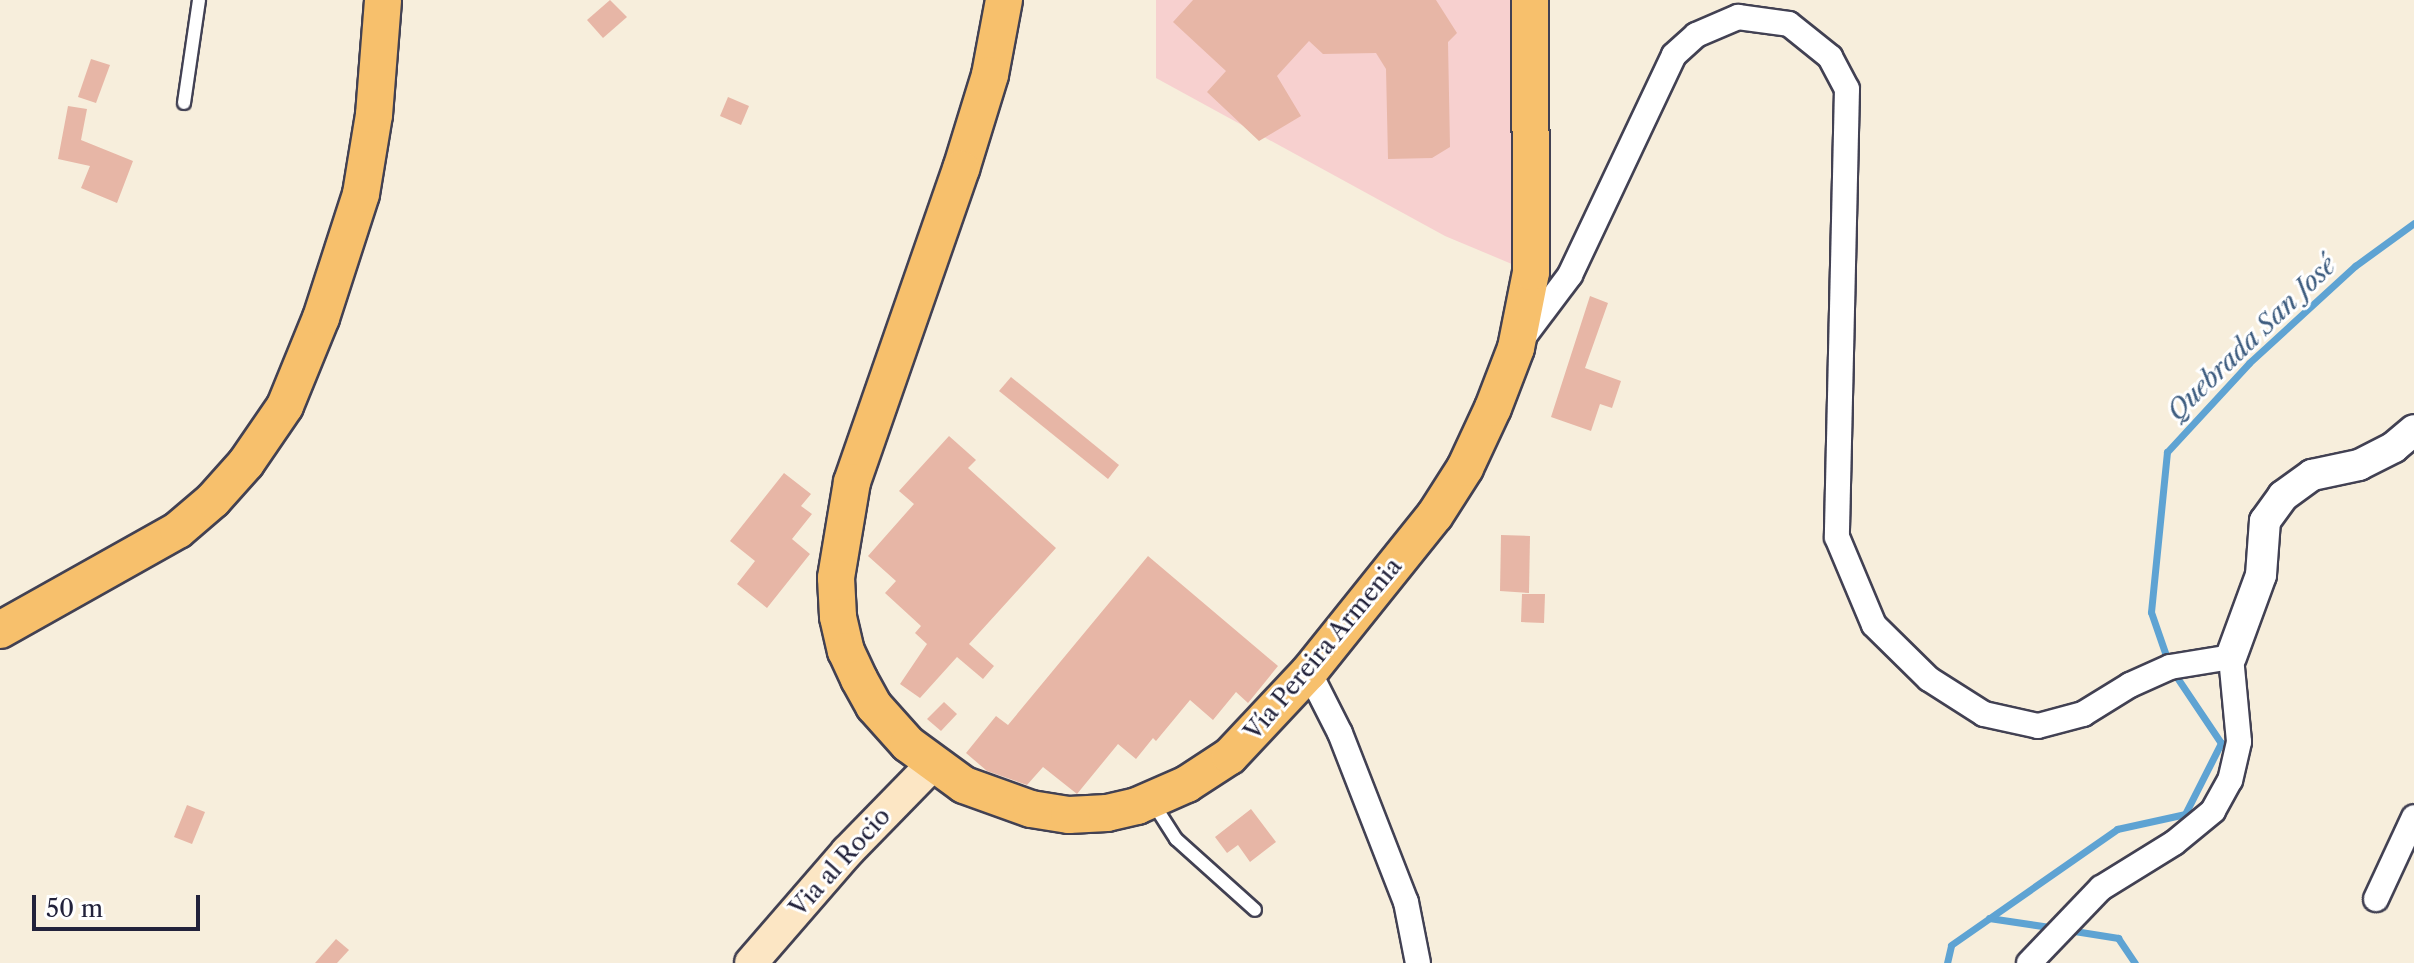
<!DOCTYPE html>
<meta charset="utf-8">
<style>
body{margin:0}
#map{position:relative;width:2414px;height:963px;overflow:hidden;background:#f7eedc;font-family:"Libre Caslon Text",serif}
div>[style]{position:absolute}
[style*='--x']{left:calc(var(--x)*1px);top:calc(var(--y)*1px);width:calc(var(--w)*1px);rotate:calc(var(--a)*1deg)}
.built>*{inset:0;background:#f7d0cf}
.stream>*{height:7px;margin:-3.5px;padding:0 3.5px;transform-origin:3.5px;border-radius:3.5px;background:#5ea3d3}
.building>*{inset:0;background:#e7b6a6}
.roads{filter:drop-shadow(2px 0 #424153) drop-shadow(-2px 0 #424153) drop-shadow(0 2px #424153) drop-shadow(0 -2px #424153)}
.service>*{height:12px;margin:-6px;padding:0 6px;transform-origin:6px;border-radius:6px;background:#fff}
.minor>*{height:24px;margin:-12px;padding:0 12px;transform-origin:12px;border-radius:12px;background:#fff}
.tertiary>*{height:30px;margin:-15px;padding:0 15px;transform-origin:15px;border-radius:15px;background:#fff}
.secondary>*{height:32px;margin:-16px;padding:0 16px;transform-origin:16px;border-radius:16px;background:#fce6c4}
.primary>*{height:36px;margin:-18px;padding:0 18px;transform-origin:18px;border-radius:18px;background:#f7c06c}
span{translate:-50% -50%;white-space:nowrap;text-align:center;line-height:1.15;-webkit-text-stroke:6px #fff;paint-order:stroke}
.street-label{font-size:24px;color:#22223b}
.water-label{font-size:26px;color:#3d5c7f;font-style:italic}
.scale{position:absolute;left:32px;top:895px;width:168px;height:36px;box-sizing:border-box;border:4px solid #22223b;border-top:0;padding-left:10px;font-size:24px;line-height:28px;white-space:nowrap;color:#22223b;-webkit-text-stroke:6px #fff;paint-order:stroke}
</style>
<div id="map">
<div class="built">
<div style="clip-path:polygon(1156px 0,1530px 0,1531px 272px,1445px 236px,1156px 78px)"></div>
</div>
<div class="stream">
<div style="--x:1989;--y:918;--w:68;--a:8.5"></div>
<div style="--x:2068;--y:930;--w:51;--a:9.1"></div>
<div style="--x:2118;--y:938;--w:30;--a:56"></div>
<div style="--x:1947;--y:963;--w:18;--a:-77"></div>
<div style="--x:1951;--y:945;--w:203;--a:-34.9"></div>
<div style="--x:2117;--y:829;--w:70;--a:-12.4"></div>
<div style="--x:2185;--y:814;--w:80;--a:-63.1"></div>
<div style="--x:2221;--y:743;--w:92;--a:-123.9"></div>
<div style="--x:2170;--y:667;--w:58;--a:-109.1"></div>
<div style="--x:2151;--y:612;--w:161;--a:-84.3"></div>
<div style="--x:2167;--y:452;--w:121;--a:-47.3"></div>
<div style="--x:2249;--y:363;--w:144;--a:-42.5"></div>
<div style="--x:2355;--y:266;--w:73;--a:-36.1"></div>
</div>
<div class="building">
<div style="clip-path:polygon(610px 0,627px 17px,603px 38px,587px 20px)"></div>
<div style="clip-path:polygon(1193px 0,1436px 0,1457px 33px,1448px 42px,1450px 147px,1432px 158px,1388px 159px,1386px 69px,1376px 53px,1323px 54px,1309px 41px,1277px 76px,1301px 116px,1259px 141px,1207px 92px,1226px 71px,1173px 22px)"></div>
<div style="clip-path:polygon(91px 59px,110px 65px,96px 103px,78px 97px)"></div>
<div style="clip-path:polygon(728px 97px,749px 106px,741px 125px,720px 116px)"></div>
<div style="clip-path:polygon(68px 106px,87px 109px,81px 140px,133px 161px,117px 203px,81px 188px,90px 166px,58px 159px)"></div>
<div style="clip-path:polygon(1590px 296px,1608px 303px,1585px 368px,1621px 381px,1612px 408px,1600px 404px,1591px 431px,1551px 417px)"></div>
<div style="clip-path:polygon(1011px 377px,1119px 465px,1108px 479px,999px 391px)"></div>
<div style="clip-path:polygon(949px 436px,976px 460px,968px 468px,1056px 548px,969px 644px,994px 666px,983px 679px,957px 657px,920px 698px,900px 684px,927px 644px,915px 633px,921px 626px,885px 593px,896px 581px,868px 556px,914px 504px,899px 491px)"></div>
<div style="clip-path:polygon(784px 473px,811px 494px,801px 506px,812px 514px,792px 539px,810px 554px,767px 608px,737px 584px,755px 561px,730px 541px)"></div>
<div style="clip-path:polygon(1501px 535px,1530px 536px,1529px 593px,1500px 591px)"></div>
<div style="clip-path:polygon(1148px 556px,1278px 666px,1248px 703px,1236px 692px,1213px 720px,1190px 700px,1156px 741px,1153px 738px,1136px 759px,1118px 744px,1077px 794px,1043px 767px,1027px 785px,987px 771px,966px 753px,996px 716px,1008px 725px)"></div>
<div style="clip-path:polygon(1522px 594px,1545px 594px,1544px 623px,1521px 622px)"></div>
<div style="clip-path:polygon(944px 702px,957px 714px,941px 731px,927px 719px)"></div>
<div style="clip-path:polygon(187px 805px,205px 812px,192px 844px,174px 837px)"></div>
<div style="clip-path:polygon(1251px 809px,1276px 842px,1250px 862px,1238px 845px,1227px 853px,1215px 837px)"></div>
<div style="clip-path:polygon(336px 939px,349px 950px,337px 963px,315px 963px)"></div>
</div>
<div class="roads">
<div class="service">
<div style="--x:184;--y:103;--w:104;--a:-81.7"></div>
<div style="--x:1153;--y:803;--w:43;--a:57.4"></div>
<div style="--x:1176;--y:839;--w:106;--a:41.9"></div>
</div>
<div class="minor">
<div style="--x:1522;--y:339;--w:80;--a:-53.1"></div>
<div style="--x:1570;--y:275;--w:243;--a:-64.7"></div>
<div style="--x:1674;--y:55;--w:30;--a:-42"></div>
<div style="--x:1696;--y:35;--w:46;--a:-23.2"></div>
<div style="--x:1738;--y:17;--w:51;--a:7.8"></div>
<div style="--x:1789;--y:24;--w:53;--a:38.8"></div>
<div style="--x:1830;--y:57;--w:36;--a:62"></div>
<div style="--x:1847;--y:89;--w:448;--a:91.3"></div>
<div style="--x:1837;--y:537;--w:95;--a:67.2"></div>
<div style="--x:1874;--y:625;--w:77;--a:44.5"></div>
<div style="--x:1929;--y:679;--w:65;--a:32.5"></div>
<div style="--x:1984;--y:714;--w:55;--a:12.5"></div>
<div style="--x:2038;--y:726;--w:47;--a:-14.9"></div>
<div style="--x:2083;--y:714;--w:55;--a:-31.7"></div>
<div style="--x:2130;--y:685;--w:44;--a:-24.2"></div>
<div style="--x:2170;--y:667;--w:62;--a:-9.3"></div>
<div style="--x:2231;--y:657;--w:85;--a:84.6"></div>
<div style="--x:2239;--y:742;--w:39;--a:103"></div>
<div style="--x:2230;--y:780;--w:35;--a:119"></div>
<div style="--x:2213;--y:811;--w:50;--a:140.6"></div>
<div style="--x:2174;--y:843;--w:86;--a:148.3"></div>
<div style="--x:2101;--y:888;--w:104;--a:133.8"></div>
<div style="--x:1309;--y:672;--w:68;--a:63.1"></div>
<div style="--x:1340;--y:733;--w:181;--a:68.7"></div>
<div style="--x:1406;--y:902;--w:62;--a:78.9"></div>
<div style="--x:2376;--y:899;--w:90;--a:-65.1"></div>
</div>
<div class="tertiary">
<div style="--x:2231;--y:657;--w:87;--a:-69.9"></div>
<div style="--x:2261;--y:575;--w:54;--a:-85.8"></div>
<div style="--x:2265;--y:521;--w:31;--a:-54"></div>
<div style="--x:2283;--y:496;--w:36;--a:-36"></div>
<div style="--x:2312;--y:475;--w:48;--a:-12"></div>
<div style="--x:2359;--y:465;--w:39;--a:-27"></div>
<div style="--x:2394;--y:447;--w:26;--a:-40"></div>
</div>
<div class="secondary">
<div style="--x:751;--y:963;--w:147;--a:-49.1"></div>
<div style="--x:847;--y:852;--w:122;--a:-45.7"></div>
</div>
<div class="primary">
<div style="--x:1004;--y:0;--w:76;--a:100.6"></div>
<div style="--x:990;--y:75;--w:98;--a:107.1"></div>
<div style="--x:961;--y:169;--w:331;--a:109.2"></div>
<div style="--x:852;--y:482;--w:97;--a:99.5"></div>
<div style="--x:836;--y:578;--w:39;--a:87"></div>
<div style="--x:838;--y:617;--w:35;--a:77"></div>
<div style="--x:846;--y:651;--w:31;--a:65"></div>
<div style="--x:859;--y:679;--w:31;--a:61"></div>
<div style="--x:874;--y:706;--w:51;--a:48.2"></div>
<div style="--x:908;--y:744;--w:69;--a:36.2"></div>
<div style="--x:964;--y:785;--w:71;--a:19.7"></div>
<div style="--x:1031;--y:809;--w:38;--a:9"></div>
<div style="--x:1069;--y:815;--w:38;--a:-3"></div>
<div style="--x:1107;--y:813;--w:31;--a:-13"></div>
<div style="--x:1137;--y:806;--w:55;--a:-23.7"></div>
<div style="--x:1187;--y:784;--w:51;--a:-33.1"></div>
<div style="--x:1230;--y:756;--w:115;--a:-46.8"></div>
<div style="--x:1309;--y:672;--w:201;--a:-51.3"></div>
<div style="--x:1435;--y:515;--w:56;--a:-57.4"></div>
<div style="--x:1465;--y:468;--w:66;--a:-65"></div>
<div style="--x:1493;--y:408;--w:64;--a:-69"></div>
<div style="--x:1516;--y:348;--w:77;--a:-78.8"></div>
<div style="--x:1531;--y:272;--w:272;--a:-90.2"></div>
<div style="--x:0;--y:630;--w:204;--a:-29.3"></div>
<div style="--x:178;--y:530;--w:46;--a:-40.6"></div>
<div style="--x:213;--y:500;--w:50;--a:-48.3"></div>
<div style="--x:246;--y:463;--w:69;--a:-55.6"></div>
<div style="--x:285;--y:406;--w:95;--a:-67.8"></div>
<div style="--x:321;--y:318;--w:130;--a:-72.1"></div>
<div style="--x:361;--y:194;--w:80;--a:-80.7"></div>
<div style="--x:374;--y:115;--w:115;--a:-85.5"></div>
</div>
</div>
<div class="street-label">
<span style="left:1323px;top:649px;rotate:-50deg">Vía Pereira Armenia</span>
<span style="left:840px;top:862px;rotate:-48deg">Via al Rocio</span>
</div>
<div class="water-label">
<span style="left:2252px;top:339px;rotate:-44deg">Quebrada San José</span>
</div>
<div class="scale">50 m</div>
</div>
